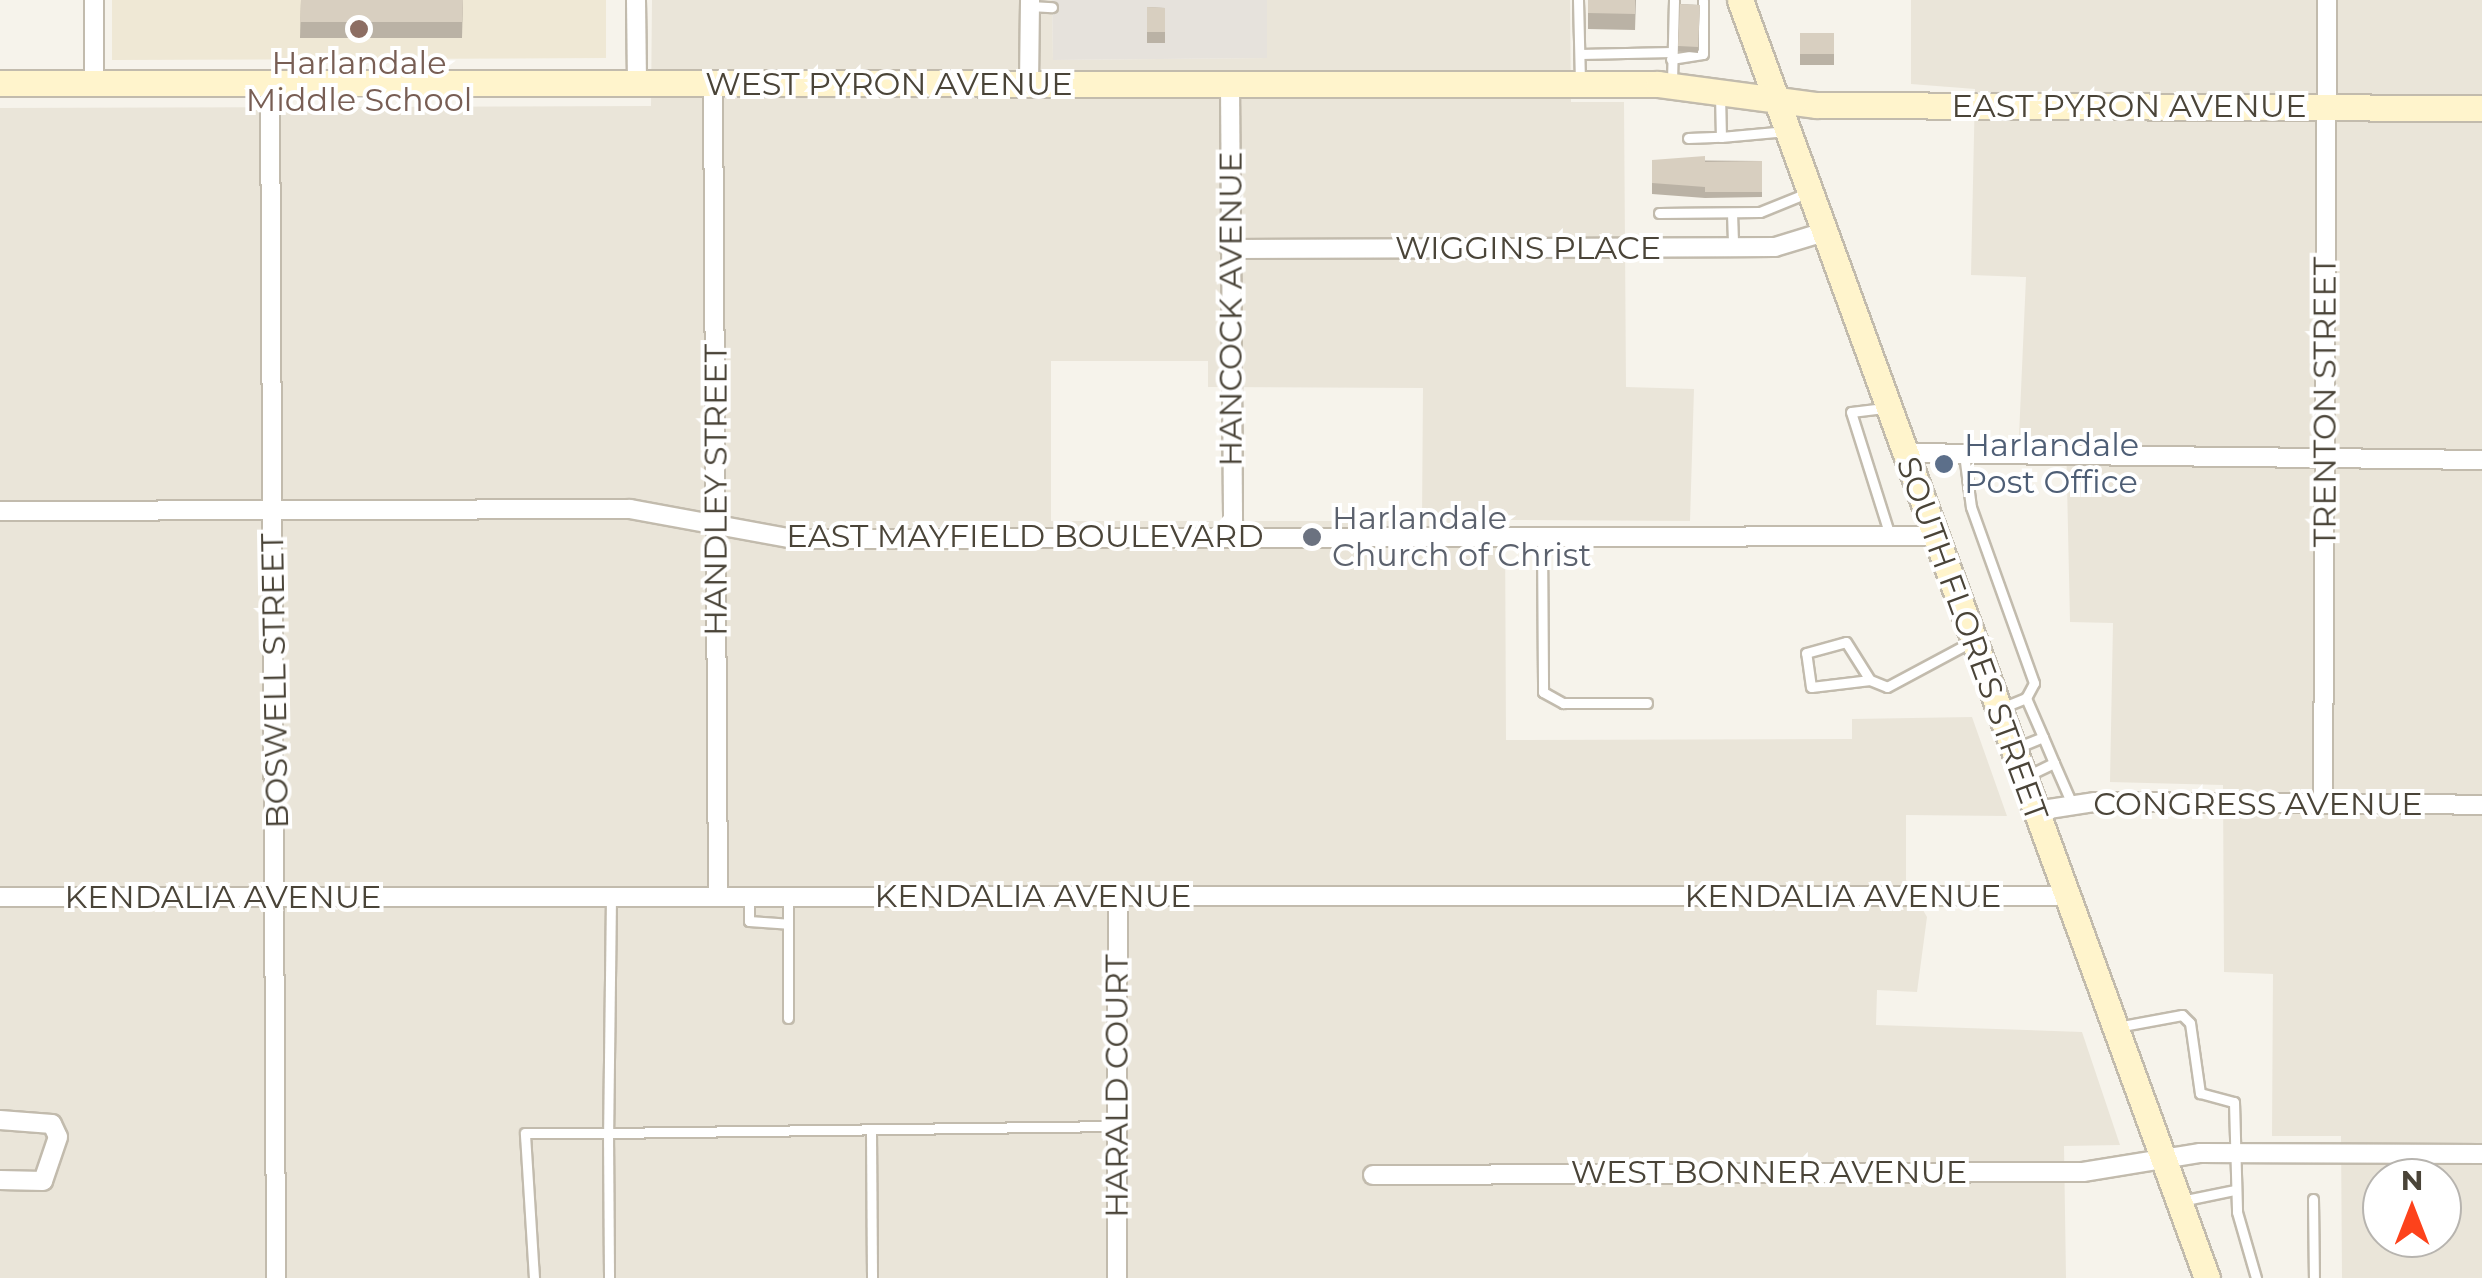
<!DOCTYPE html>
<style>
body{margin:0}
#map{position:relative;width:2482px;height:1278px;overflow:hidden;background:#f6f3eb;font-family:Montserrat,sans-serif}
div>[style]{position:absolute}
[style*='--x']{left:calc(var(--x)*1px);top:calc(var(--y)*1px);width:calc(var(--w)*1px);rotate:calc(var(--a)*1deg)}
.residential>*{inset:0;background:#eae5d9}
.industrial>*{inset:0;background:#e6e2dc}
.education>*{inset:0;background:#efe8d5}
.roads{filter:drop-shadow(2px 0 #c2bbad) drop-shadow(-2px 0 #c2bbad) drop-shadow(0 2px #c2bbad) drop-shadow(0 -2px #c2bbad)}
.lane>*{height:9px;margin:-4.5px;padding:0 4.5px;transform-origin:4.5px;border-radius:4.5px;background:#fff}
.street>*{height:18px;margin:-9px;padding:0 9px;transform-origin:9px;border-radius:9px;background:#fff}
.secondary>*{height:25px;margin:-12.5px;padding:0 12.5px;transform-origin:12.5px;border-radius:12.5px;background:#fff4cc}
.wall>*{inset:0;background:#bab2a5}
.building>*{inset:0;background:#d8cfc0}
.dots>*{width:28px;height:28px;translate:-50% -50%;box-sizing:border-box;border:5px solid #fff;border-radius:50%}
span{translate:-50% -50%;white-space:nowrap;text-align:center;line-height:1.15;-webkit-text-stroke:8px #fff;paint-order:stroke}
.education-label{font-size:32px;color:#785e54}
.street-label{font-size:32px;color:#4a4438}
.service-label{font-size:32px;color:#4e5e75}
.left{translate:0 -50%;text-align:left}
.worship-label{font-size:32px;color:#5b616d}
.north{position:absolute;left:2362px;top:1158px;width:100px;height:100px;box-sizing:border-box;background:#fff;border:2px solid #b7b4af;border-radius:50%;rotate:0deg;font-size:28px;font-weight:700;line-height:40px;text-align:center;color:#4a4438}
.north::after{content:'';display:block;margin:auto;width:35px;height:45px;background:#fd421b;clip-path:polygon(50% 0,100% 100%,50% 72%,0 100%)}
</style>
<div id="map">
<div class="residential">
<div style="clip-path:polygon(evenodd,652px 0,1052px 0,1053px 60px,1267px 58px,1267px 0,1570px 0,1571px 102px,1624px 102px,1626px 387px,1694px 389px,1690px 521px,1505px 520px,1506px 740px,1852px 739px,1852px 719px,1972px 717px,2007px 816px,1906px 815px,1906px 880px,1927px 917px,1917px 992px,1877px 990px,1876px 1025px,2082px 1032px,2120px 1145px,2064px 1146px,2066px 1278px,0 1278px,0 108px,651px 106px,652px 0,1051px 361px,1208px 361px,1208px 387px,1423px 388px,1422px 521px,1051px 521px,1051px 361px)"></div>
<div style="clip-path:polygon(evenodd,1911px 0,2482px 0,2482px 1278px,2342px 1278px,2341px 1136px,2272px 1136px,2273px 974px,2224px 972px,2223px 785px,2110px 782px,2113px 623px,2070px 622px,2066px 437px,2019px 436px,2026px 277px,1971px 275px,1975px 89px,1911px 84px,1911px 0,2382px 1178px,2442px 1178px,2442px 1238px,2382px 1238px,2382px 1178px)"></div>
</div>
<div class="industrial">
<div style="clip-path:polygon(1052px 0,1267px 0,1267px 58px,1053px 60px)"></div>
</div>
<div class="education">
<div style="clip-path:polygon(112px 0,606px 0,606px 58px,112px 60px)"></div>
</div>
<div class="roads">
<div class="lane">
<div style="--x:1578;--y:0;--w:82;--a:88.6"></div>
<div style="--x:1030;--y:6;--w:22;--a:3"></div>
<div style="--x:1580;--y:54;--w:92;--a:-1.2"></div>
<div style="--x:1671;--y:59;--w:32;--a:-9"></div>
<div style="--x:1703;--y:54;--w:54;--a:-90"></div>
<div style="--x:1672;--y:82;--w:82;--a:-88.6"></div>
<div style="--x:1720;--y:94;--w:43;--a:88.7"></div>
<div style="--x:1721;--y:137;--w:66;--a:-5.2"></div>
<div style="--x:1688;--y:138;--w:33;--a:-2"></div>
<div style="--x:1659;--y:213;--w:101;--a:-0.6"></div>
<div style="--x:1760;--y:212;--w:51;--a:-22"></div>
<div style="--x:1732;--y:213;--w:35;--a:88"></div>
<div style="--x:1884;--y:408;--w:33;--a:173"></div>
<div style="--x:1851;--y:412;--w:130;--a:72.5"></div>
<div style="--x:1964;--y:454;--w:53;--a:82.5"></div>
<div style="--x:1971;--y:507;--w:187;--a:70.3"></div>
<div style="--x:2034;--y:683;--w:17;--a:118"></div>
<div style="--x:2026;--y:698;--w:27;--a:158"></div>
<div style="--x:1542;--y:538;--w:154;--a:89.6"></div>
<div style="--x:1543;--y:692;--w:23;--a:29"></div>
<div style="--x:1563;--y:703;--w:84;--a:0"></div>
<div style="--x:1870;--y:680;--w:59;--a:173.2"></div>
<div style="--x:1811;--y:687;--w:34;--a:-98"></div>
<div style="--x:1806;--y:653;--w:41;--a:-15.4"></div>
<div style="--x:1846;--y:642;--w:45;--a:57.7"></div>
<div style="--x:1870;--y:680;--w:18;--a:22"></div>
<div style="--x:1887;--y:687;--w:95;--a:-28.2"></div>
<div style="--x:2016;--y:748;--w:29;--a:-22"></div>
<div style="--x:2043;--y:737;--w:43;--a:-113.6"></div>
<div style="--x:2054;--y:763;--w:45;--a:66.3"></div>
<div style="--x:2027;--y:776;--w:30;--a:-26"></div>
<div style="--x:2054;--y:763;--w:28;--a:-113"></div>
<div style="--x:611;--y:897;--w:236;--a:90.7"></div>
<div style="--x:608;--y:1133;--w:510;--a:-0.79"></div>
<div style="--x:749;--y:897;--w:24;--a:90"></div>
<div style="--x:749;--y:921;--w:39;--a:4"></div>
<div style="--x:788;--y:897;--w:121;--a:90"></div>
<div style="--x:2117;--y:1027;--w:66;--a:-10.5"></div>
<div style="--x:2182;--y:1015;--w:11;--a:45"></div>
<div style="--x:2190;--y:1023;--w:71;--a:81.9"></div>
<div style="--x:2200;--y:1093;--w:35;--a:15"></div>
<div style="--x:2234;--y:1102;--w:110;--a:88.4"></div>
<div style="--x:2237;--y:1212;--w:69;--a:73.9"></div>
<div style="--x:871;--y:1132;--w:146;--a:89.6"></div>
<div style="--x:2313;--y:1199;--w:79;--a:89.3"></div>
<div style="--x:2181;--y:1201;--w:54;--a:-11.7"></div>
<div style="--x:534;--y:1278;--w:145;--a:-93.6"></div>
<div style="--x:525;--y:1133;--w:83;--a:0"></div>
<div style="--x:608;--y:1133;--w:145;--a:89.6"></div>
</div>
<div class="street">
<div style="--x:94;--y:0;--w:83;--a:90"></div>
<div style="--x:636;--y:0;--w:84;--a:89.3"></div>
<div style="--x:270;--y:84;--w:1194;--a:89.71"></div>
<div style="--x:713;--y:84;--w:813;--a:89.65"></div>
<div style="--x:1029;--y:84;--w:84;--a:-89.3"></div>
<div style="--x:1230;--y:84;--w:451;--a:89.6"></div>
<div style="--x:1230;--y:249;--w:545;--a:-0.21"></div>
<div style="--x:1775;--y:247;--w:51;--a:-17"></div>
<div style="--x:1903;--y:453;--w:579;--a:0.69"></div>
<div style="--x:0;--y:511;--w:630;--a:-0.18"></div>
<div style="--x:630;--y:509;--w:167;--a:10.4"></div>
<div style="--x:794;--y:539;--w:1140;--a:-0.15"></div>
<div style="--x:2323;--y:804;--w:804;--a:-89.71"></div>
<div style="--x:2036;--y:811;--w:60;--a:-8.7"></div>
<div style="--x:2095;--y:802;--w:387;--a:0.4"></div>
<div style="--x:0;--y:897;--w:2066;--a:-0.03"></div>
<div style="--x:0;--y:1120;--w:52;--a:4.4"></div>
<div style="--x:52;--y:1124;--w:14;--a:65"></div>
<div style="--x:58;--y:1137;--w:46;--a:108.8"></div>
<div style="--x:43;--y:1181;--w:43;--a:-178.7"></div>
<div style="--x:1373;--y:1175;--w:710;--a:-0.24"></div>
<div style="--x:2083;--y:1172;--w:119;--a:-9.2"></div>
<div style="--x:2200;--y:1153;--w:282;--a:0.2"></div>
<div style="--x:1117;--y:1278;--w:383;--a:-89.9"></div>
</div>
<div class="secondary">
<div style="--x:1740;--y:0;--w:1361;--a:69.93"></div>
<div style="--x:0;--y:83;--w:1658;--a:0.03"></div>
<div style="--x:1658;--y:84;--w:159;--a:7.6"></div>
<div style="--x:1816;--y:105;--w:666;--a:0.26"></div>
</div>
</div>
<div class="wall">
<div style="clip-path:polygon(301px 0,463px 0,462px 38px,300px 38px)"></div>
<div style="clip-path:polygon(1588px 0,1636px 0,1635px 30px,1588px 29px)"></div>
<div style="clip-path:polygon(1680px 4px,1700px 5px,1698px 53px,1678px 51px)"></div>
<div style="clip-path:polygon(1147px 7px,1165px 8px,1165px 43px,1147px 43px)"></div>
<div style="clip-path:polygon(1800px 33px,1834px 33px,1834px 65px,1800px 65px)"></div>
<div style="clip-path:polygon(1652px 160px,1762px 161px,1762px 197px,1705px 198px,1652px 194px)"></div>
</div>
<div class="building">
<div style="clip-path:polygon(301px 0,463px 0,462px 22px,300px 22px)"></div>
<div style="clip-path:polygon(1588px 0,1635px 0,1635px 14px,1588px 13px)"></div>
<div style="clip-path:polygon(1680px 4px,1700px 5px,1698px 47px,1678px 46px)"></div>
<div style="clip-path:polygon(1147px 7px,1165px 8px,1165px 32px,1147px 32px)"></div>
<div style="clip-path:polygon(1800px 33px,1834px 33px,1834px 54px,1800px 54px)"></div>
<div style="clip-path:polygon(1705px 156px,1705px 187px,1652px 183px,1652px 160px)"></div>
<div style="clip-path:polygon(1762px 161px,1762px 192px,1705px 192px,1705px 162px)"></div>
</div>
<div class="dots">
<div style="left:359px;top:29px;background:#8d6e63"></div>
<div style="left:1944px;top:464px;background:#5c6f8a"></div>
<div style="left:1312px;top:537px;background:#6b7280"></div>
</div>
<div class="education-label">
<span style="left:359px;top:82px">Harlandale<br>Middle School</span>
</div>
<div class="street-label">
<span style="left:889px;top:84px">WEST PYRON AVENUE</span>
<span style="left:2129px;top:106px">EAST PYRON AVENUE</span>
<span style="left:1528px;top:248px">WIGGINS PLACE</span>
<span style="left:1231px;top:309px;rotate:-90deg">HANCOCK AVENUE</span>
<span style="left:2325px;top:402px;rotate:-90deg">TRENTON STREET</span>
<span style="left:716px;top:490px;rotate:-90deg">HANDLEY STREET</span>
<span style="left:1025px;top:536px">EAST MAYFIELD BOULEVARD</span>
<span style="left:1972px;top:639px;rotate:70deg">SOUTH FLORES STREET</span>
<span style="left:275px;top:681px;rotate:-91deg">BOSWELL STREET</span>
<span style="left:2258px;top:804px">CONGRESS AVENUE</span>
<span style="left:1033px;top:896px">KENDALIA AVENUE</span>
<span style="left:1843px;top:896px">KENDALIA AVENUE</span>
<span style="left:223px;top:897px">KENDALIA AVENUE</span>
<span style="left:1117px;top:1086px;rotate:-90deg">HARALD COURT</span>
<span style="left:1769px;top:1172px">WEST BONNER AVENUE</span>
</div>
<div class="service-label">
<span class="left" style="left:1964px;top:464px">Harlandale<br>Post Office</span>
</div>
<div class="worship-label">
<span class="left" style="left:1332px;top:537px">Harlandale<br>Church of Christ</span>
</div>
<div class="north">N</div>
</div>
